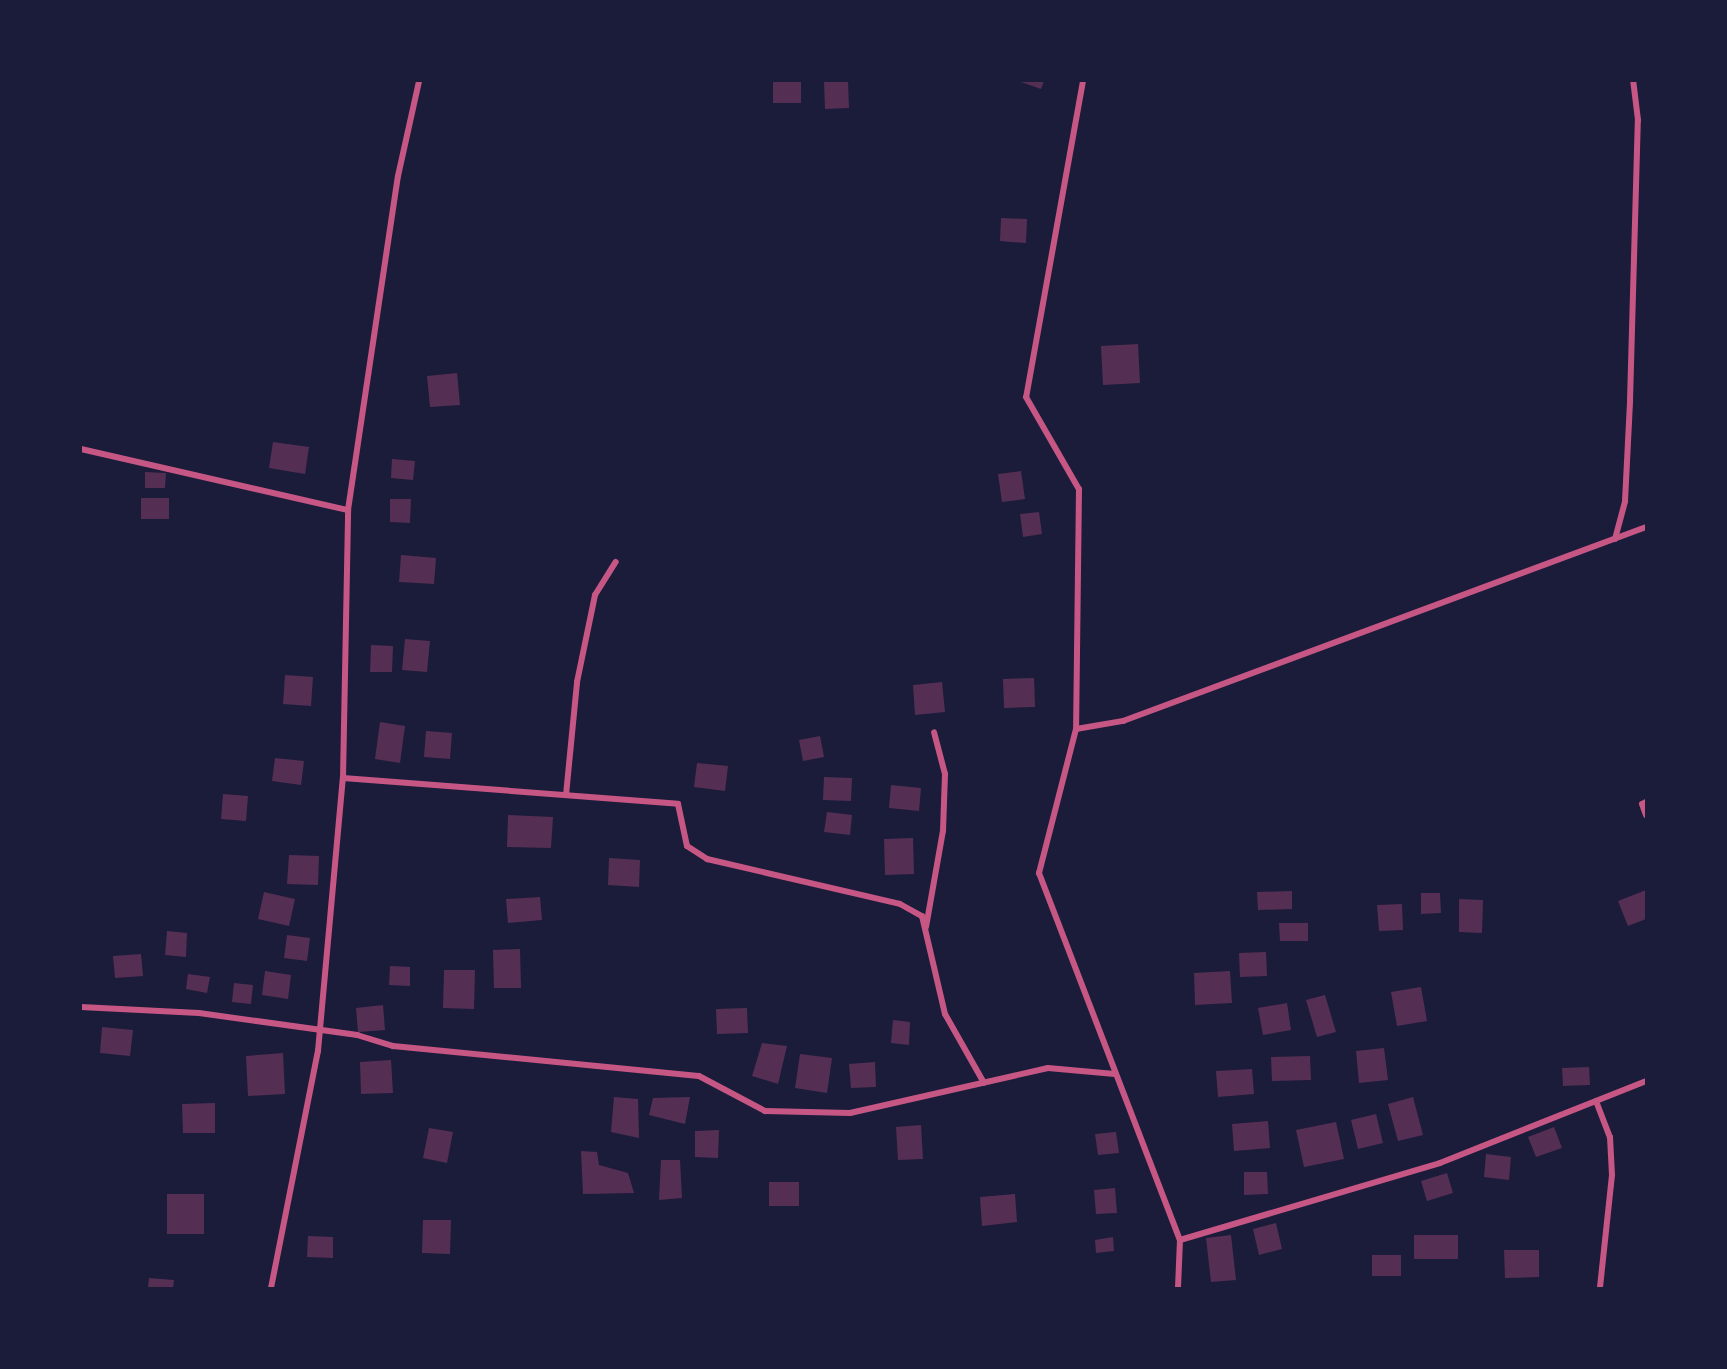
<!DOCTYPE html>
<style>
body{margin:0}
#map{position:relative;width:1727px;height:1369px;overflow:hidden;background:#1b1b3a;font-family:"Crimson Pro",serif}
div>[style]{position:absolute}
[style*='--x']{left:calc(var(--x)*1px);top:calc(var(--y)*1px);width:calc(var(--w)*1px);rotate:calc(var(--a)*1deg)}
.building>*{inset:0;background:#542f53}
.minor>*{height:6px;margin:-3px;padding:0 3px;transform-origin:3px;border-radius:3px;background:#c65784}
span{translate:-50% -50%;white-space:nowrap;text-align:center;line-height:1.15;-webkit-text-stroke:4.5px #1b1b3a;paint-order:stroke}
.frame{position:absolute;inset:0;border:82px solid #1b1b3a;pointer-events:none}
</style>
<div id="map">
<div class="building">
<div style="clip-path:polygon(773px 81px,801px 81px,801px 103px,773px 103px)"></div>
<div style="clip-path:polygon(824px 81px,848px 81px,849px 108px,825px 109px)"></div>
<div style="clip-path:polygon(1018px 81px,1044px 81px,1041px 89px)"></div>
<div style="clip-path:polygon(1001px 218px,1027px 219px,1026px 243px,1000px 241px)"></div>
<div style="clip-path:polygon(1138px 344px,1140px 383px,1103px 385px,1101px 346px)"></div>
<div style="clip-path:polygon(457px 373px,460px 405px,430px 407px,427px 376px)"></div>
<div style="clip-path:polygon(273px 442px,309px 447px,305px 474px,269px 468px)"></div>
<div style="clip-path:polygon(392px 459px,415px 461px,413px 480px,391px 478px)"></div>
<div style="clip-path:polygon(1021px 471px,1025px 499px,1002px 502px,998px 474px)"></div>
<div style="clip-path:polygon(145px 472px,166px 473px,165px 488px,145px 488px)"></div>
<div style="clip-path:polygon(141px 498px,169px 498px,169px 519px,141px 519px)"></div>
<div style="clip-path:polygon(390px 499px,411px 499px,410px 523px,390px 522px)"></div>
<div style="clip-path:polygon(1039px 512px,1042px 534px,1023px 537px,1020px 514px)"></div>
<div style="clip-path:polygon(401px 555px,436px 558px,434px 584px,399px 582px)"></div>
<div style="clip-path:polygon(405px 639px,430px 641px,427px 672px,402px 670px)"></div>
<div style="clip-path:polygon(371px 645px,393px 646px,392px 672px,370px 672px)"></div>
<div style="clip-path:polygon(285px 675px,313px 677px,311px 706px,283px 704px)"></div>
<div style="clip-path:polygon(1034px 678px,1035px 707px,1004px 708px,1003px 679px)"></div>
<div style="clip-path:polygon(942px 682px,945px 712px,915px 715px,913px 685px)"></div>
<div style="clip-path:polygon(380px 722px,405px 726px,400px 763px,375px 759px)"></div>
<div style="clip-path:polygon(426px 731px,452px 733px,450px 759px,424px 757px)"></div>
<div style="clip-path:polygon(820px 736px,824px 757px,803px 761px,799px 740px)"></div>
<div style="clip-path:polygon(275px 758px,304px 761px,301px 785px,272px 781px)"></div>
<div style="clip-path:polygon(697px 763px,728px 766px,725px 791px,694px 787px)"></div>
<div style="clip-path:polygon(824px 777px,852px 778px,851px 801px,823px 800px)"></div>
<div style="clip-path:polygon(891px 785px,921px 788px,919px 811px,889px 808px)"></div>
<div style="clip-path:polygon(223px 794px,248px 796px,246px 821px,221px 819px)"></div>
<div style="clip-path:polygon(827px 812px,852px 815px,850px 835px,824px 832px)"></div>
<div style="clip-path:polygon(508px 815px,553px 817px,551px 848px,507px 847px)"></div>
<div style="clip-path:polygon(913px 838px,914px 874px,885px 875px,884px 839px)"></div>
<div style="clip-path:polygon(289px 855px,319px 856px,318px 885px,287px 884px)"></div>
<div style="clip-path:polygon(609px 858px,640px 860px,639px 887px,608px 885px)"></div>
<div style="clip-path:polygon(1646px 890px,1646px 919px,1628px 926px,1618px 901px)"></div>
<div style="clip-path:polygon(1292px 891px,1292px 909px,1258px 910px,1257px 892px)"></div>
<div style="clip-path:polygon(264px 892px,295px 899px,289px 926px,258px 919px)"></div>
<div style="clip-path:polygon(1421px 893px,1440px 893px,1441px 913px,1421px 914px)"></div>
<div style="clip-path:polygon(540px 897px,542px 920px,508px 923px,506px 899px)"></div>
<div style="clip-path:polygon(1459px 899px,1483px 900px,1482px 933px,1459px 932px)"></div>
<div style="clip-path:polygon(1402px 904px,1403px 930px,1379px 931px,1377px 905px)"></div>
<div style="clip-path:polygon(1279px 923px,1308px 923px,1308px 941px,1280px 941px)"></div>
<div style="clip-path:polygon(167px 931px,187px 933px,186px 957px,165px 955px)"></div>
<div style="clip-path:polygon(287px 935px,310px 938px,307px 961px,284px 958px)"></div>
<div style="clip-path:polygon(520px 949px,521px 988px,494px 988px,493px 950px)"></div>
<div style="clip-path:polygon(1266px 952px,1267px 976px,1240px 977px,1239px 953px)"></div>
<div style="clip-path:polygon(141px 954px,143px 976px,115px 978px,113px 956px)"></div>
<div style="clip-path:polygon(390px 966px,410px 967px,410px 986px,389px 985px)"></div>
<div style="clip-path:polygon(444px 970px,475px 970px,474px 1009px,443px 1008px)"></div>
<div style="clip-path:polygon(265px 971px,291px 975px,288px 999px,262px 995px)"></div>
<div style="clip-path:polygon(1230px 971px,1232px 1003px,1195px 1005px,1194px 973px)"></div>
<div style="clip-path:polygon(188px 974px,210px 977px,207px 993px,186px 989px)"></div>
<div style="clip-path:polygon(234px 983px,253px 985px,251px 1004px,232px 1002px)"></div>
<div style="clip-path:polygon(1421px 987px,1427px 1021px,1397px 1026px,1391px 992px)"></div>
<div style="clip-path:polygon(1325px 995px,1336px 1032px,1317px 1037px,1306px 1000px)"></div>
<div style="clip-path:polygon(1287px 1003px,1291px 1030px,1263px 1035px,1258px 1008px)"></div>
<div style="clip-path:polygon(383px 1005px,385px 1030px,358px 1032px,356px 1008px)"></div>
<div style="clip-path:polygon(747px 1008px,748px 1033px,717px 1034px,716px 1009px)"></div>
<div style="clip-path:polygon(893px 1020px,910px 1022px,909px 1045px,891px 1043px)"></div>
<div style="clip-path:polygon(102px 1027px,133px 1030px,130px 1056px,100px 1053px)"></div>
<div style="clip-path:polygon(762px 1043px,787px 1046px,778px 1084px,752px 1076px)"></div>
<div style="clip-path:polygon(1384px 1048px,1388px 1080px,1359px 1083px,1356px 1051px)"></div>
<div style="clip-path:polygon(283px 1053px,285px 1094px,248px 1096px,246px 1056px)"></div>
<div style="clip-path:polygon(800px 1054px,832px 1058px,827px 1093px,795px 1088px)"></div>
<div style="clip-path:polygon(1310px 1056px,1311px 1080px,1272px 1081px,1271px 1057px)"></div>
<div style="clip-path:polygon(391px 1060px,393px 1093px,361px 1094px,360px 1062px)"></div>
<div style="clip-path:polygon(875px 1062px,876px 1087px,851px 1088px,849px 1064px)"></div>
<div style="clip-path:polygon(1589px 1067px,1590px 1085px,1563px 1086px,1562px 1068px)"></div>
<div style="clip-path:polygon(1252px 1069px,1254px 1094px,1218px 1097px,1216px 1071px)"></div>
<div style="clip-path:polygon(614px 1097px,638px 1099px,639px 1138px,611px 1132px)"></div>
<div style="clip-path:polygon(690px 1097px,685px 1124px,649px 1115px,653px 1098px)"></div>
<div style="clip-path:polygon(1413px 1097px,1423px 1135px,1398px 1141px,1388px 1104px)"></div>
<div style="clip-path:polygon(215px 1103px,215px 1133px,183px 1133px,182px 1104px)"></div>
<div style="clip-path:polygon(1376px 1114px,1383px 1143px,1358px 1149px,1351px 1120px)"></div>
<div style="clip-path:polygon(1268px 1121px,1270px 1148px,1234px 1151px,1232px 1124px)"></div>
<div style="clip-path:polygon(1336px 1122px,1344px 1159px,1304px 1167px,1296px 1130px)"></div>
<div style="clip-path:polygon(921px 1125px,923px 1159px,898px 1160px,896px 1127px)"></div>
<div style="clip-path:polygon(1554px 1127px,1562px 1148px,1536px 1157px,1528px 1137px)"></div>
<div style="clip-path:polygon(429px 1128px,453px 1132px,447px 1163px,423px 1158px)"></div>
<div style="clip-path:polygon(719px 1130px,718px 1158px,695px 1157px,695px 1131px)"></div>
<div style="clip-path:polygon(1116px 1132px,1119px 1153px,1098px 1155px,1095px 1134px)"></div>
<div style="clip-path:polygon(581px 1151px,597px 1152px,599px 1165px,628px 1173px,634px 1193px,583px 1194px)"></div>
<div style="clip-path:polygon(1486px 1154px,1511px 1157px,1509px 1180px,1484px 1177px)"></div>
<div style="clip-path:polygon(661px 1160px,680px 1160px,682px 1198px,659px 1200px)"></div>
<div style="clip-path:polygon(1244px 1172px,1267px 1172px,1268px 1194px,1244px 1195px)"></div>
<div style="clip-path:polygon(1447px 1173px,1453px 1193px,1427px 1201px,1421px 1181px)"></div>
<div style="clip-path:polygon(769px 1182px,799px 1182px,799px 1206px,769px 1206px)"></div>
<div style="clip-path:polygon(1115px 1188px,1117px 1213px,1096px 1214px,1094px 1190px)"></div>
<div style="clip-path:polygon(167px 1194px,204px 1194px,204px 1234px,167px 1234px)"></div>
<div style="clip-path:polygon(1015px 1194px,1017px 1222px,982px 1226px,980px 1197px)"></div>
<div style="clip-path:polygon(423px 1220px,451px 1220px,450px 1254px,422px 1253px)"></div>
<div style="clip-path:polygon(1276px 1223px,1282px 1249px,1259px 1255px,1253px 1229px)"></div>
<div style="clip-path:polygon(1231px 1235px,1236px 1280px,1211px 1282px,1206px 1238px)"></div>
<div style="clip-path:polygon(1414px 1235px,1458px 1235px,1458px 1259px,1414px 1259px)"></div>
<div style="clip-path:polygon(308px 1236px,333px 1237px,333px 1258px,307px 1257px)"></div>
<div style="clip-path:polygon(1113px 1237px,1114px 1251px,1096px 1253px,1095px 1240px)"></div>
<div style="clip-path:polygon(1504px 1250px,1539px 1250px,1539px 1277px,1505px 1278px)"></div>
<div style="clip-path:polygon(1372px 1255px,1401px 1255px,1401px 1276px,1372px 1276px)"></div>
<div style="clip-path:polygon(149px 1278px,174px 1280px,173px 1288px,148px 1288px)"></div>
</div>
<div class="minor">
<div style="--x:1083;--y:81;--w:321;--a:100.2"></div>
<div style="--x:1026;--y:397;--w:106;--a:60.1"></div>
<div style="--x:1079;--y:489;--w:240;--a:90.7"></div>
<div style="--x:1076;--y:729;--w:149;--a:104.4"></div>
<div style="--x:1039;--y:873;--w:393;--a:69"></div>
<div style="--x:1180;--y:1240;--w:48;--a:92.4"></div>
<div style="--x:81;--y:449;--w:274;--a:12.9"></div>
<div style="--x:1615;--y:539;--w:39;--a:-75"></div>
<div style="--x:1625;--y:501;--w:100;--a:-87.1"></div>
<div style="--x:1630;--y:401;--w:281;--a:-88.4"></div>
<div style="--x:1638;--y:120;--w:39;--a:-97"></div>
<div style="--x:1076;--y:729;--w:48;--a:-9.7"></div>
<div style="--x:1123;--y:721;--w:558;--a:-20.35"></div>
<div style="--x:343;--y:778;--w:336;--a:4.4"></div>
<div style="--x:678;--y:804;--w:43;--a:77.9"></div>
<div style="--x:687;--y:846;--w:24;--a:33"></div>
<div style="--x:707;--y:859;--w:198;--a:13.1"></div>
<div style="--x:900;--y:904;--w:25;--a:29"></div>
<div style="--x:922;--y:916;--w:101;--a:76.8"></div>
<div style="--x:945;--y:1014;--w:79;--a:60.5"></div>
<div style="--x:566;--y:795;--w:114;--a:-84.4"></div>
<div style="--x:577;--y:682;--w:89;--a:-78.3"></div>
<div style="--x:595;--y:595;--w:39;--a:-58"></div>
<div style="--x:1646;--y:802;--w:4;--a:153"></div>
<div style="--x:1642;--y:804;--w:12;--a:70"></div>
<div style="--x:926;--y:927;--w:97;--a:-80"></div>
<div style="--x:943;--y:831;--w:57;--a:-88"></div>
<div style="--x:945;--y:774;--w:43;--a:-104.7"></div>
<div style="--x:81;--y:1007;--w:118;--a:2.9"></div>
<div style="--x:199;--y:1013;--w:160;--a:7.9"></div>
<div style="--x:357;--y:1035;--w:38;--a:17"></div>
<div style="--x:393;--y:1046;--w:307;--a:5.6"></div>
<div style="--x:699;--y:1076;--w:75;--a:27.9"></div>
<div style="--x:765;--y:1111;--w:85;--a:1.3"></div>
<div style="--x:850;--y:1113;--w:203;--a:-12.8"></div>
<div style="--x:1048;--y:1068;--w:67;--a:5.1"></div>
<div style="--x:1596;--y:1101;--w:39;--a:69"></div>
<div style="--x:1610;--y:1137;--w:38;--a:87"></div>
<div style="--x:1612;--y:1175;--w:114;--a:96.1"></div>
<div style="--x:1180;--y:1240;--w:271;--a:-16.5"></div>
<div style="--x:1440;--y:1163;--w:222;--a:-21.7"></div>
<div style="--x:271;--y:1288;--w:242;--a:-78.8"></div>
<div style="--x:318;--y:1051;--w:274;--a:-84.8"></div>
<div style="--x:343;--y:778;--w:268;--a:-88.9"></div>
<div style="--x:348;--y:510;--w:338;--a:-81.5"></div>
<div style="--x:398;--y:176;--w:97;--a:-77.5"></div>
</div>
<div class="frame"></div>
</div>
